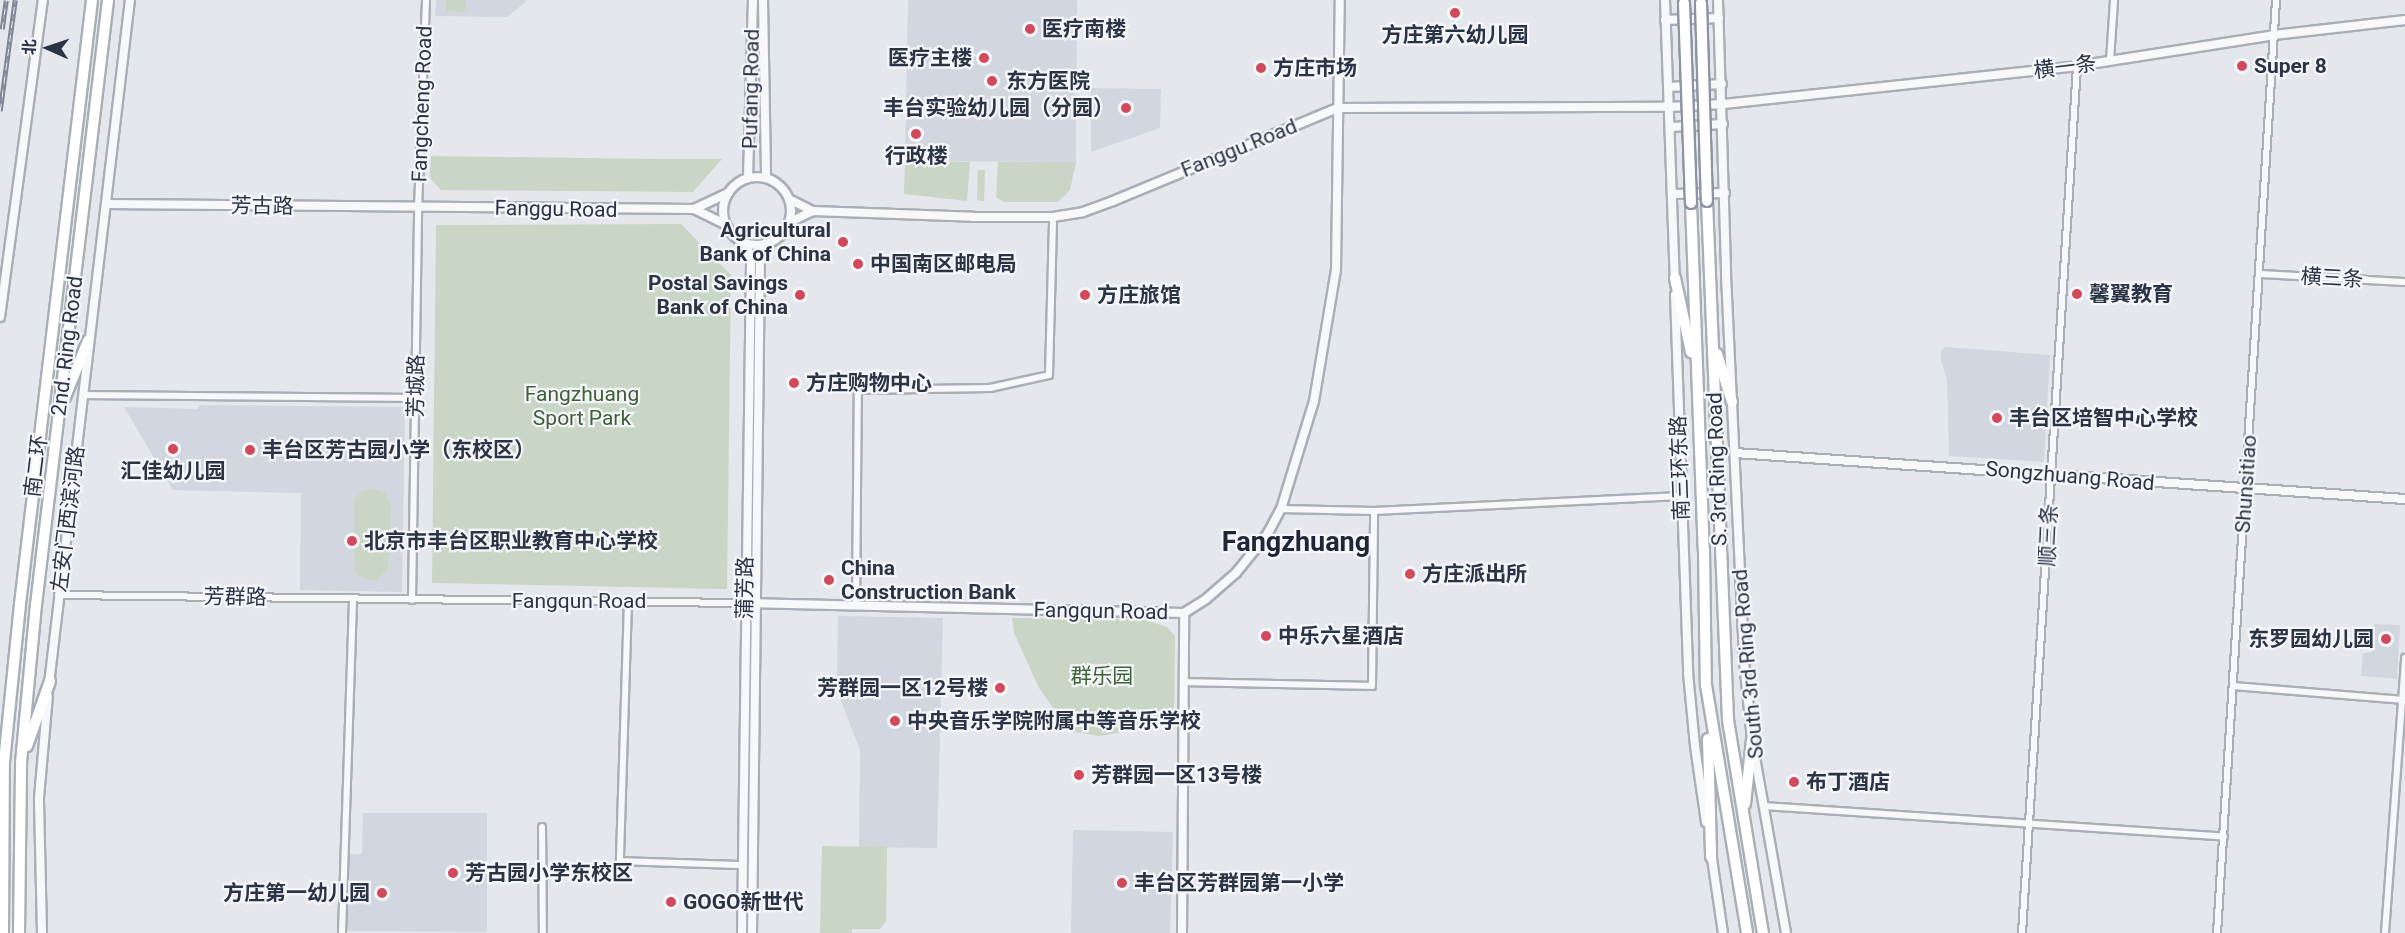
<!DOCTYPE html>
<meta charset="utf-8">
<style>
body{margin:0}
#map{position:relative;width:2405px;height:933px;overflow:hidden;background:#e4e7ec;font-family:Roboto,"Noto Sans SC",sans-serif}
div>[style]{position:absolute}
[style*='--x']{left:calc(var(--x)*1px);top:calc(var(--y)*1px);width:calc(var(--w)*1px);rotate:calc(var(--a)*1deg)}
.built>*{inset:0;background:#d2d6de}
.green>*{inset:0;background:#c9d6c5}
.roads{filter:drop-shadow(2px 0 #a9aeb7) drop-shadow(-2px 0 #a9aeb7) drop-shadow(0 2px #a9aeb7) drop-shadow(0 -2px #a9aeb7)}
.minor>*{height:6px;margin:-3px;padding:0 3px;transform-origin:3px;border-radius:3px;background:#f7f8fa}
.tertiary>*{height:8px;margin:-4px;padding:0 4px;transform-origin:4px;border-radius:4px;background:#f7f8fa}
.tertiary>.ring{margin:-4px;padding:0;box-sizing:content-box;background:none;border:8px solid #f7f8fa;border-radius:50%}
.trunk>*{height:10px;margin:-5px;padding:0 5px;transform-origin:5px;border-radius:5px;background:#fff}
.rail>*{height:4.5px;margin-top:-2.25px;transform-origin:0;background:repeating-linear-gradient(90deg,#f4f6f9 0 7px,#7d8696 0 14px);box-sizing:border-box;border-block:2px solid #7d8696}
.bridges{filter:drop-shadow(2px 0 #8b94a3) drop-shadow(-2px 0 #8b94a3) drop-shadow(0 2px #8b94a3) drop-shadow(0 -2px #8b94a3)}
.trunk-bridge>*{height:10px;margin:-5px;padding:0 5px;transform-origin:5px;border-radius:5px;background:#fff}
.dots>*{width:16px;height:16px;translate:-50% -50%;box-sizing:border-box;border:3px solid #f4f6f9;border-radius:50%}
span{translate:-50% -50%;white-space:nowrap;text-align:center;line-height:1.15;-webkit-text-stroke:4.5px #f4f6f9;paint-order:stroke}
.poi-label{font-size:21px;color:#2b3445;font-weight:700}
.left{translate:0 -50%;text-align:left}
.right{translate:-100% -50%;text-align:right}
.street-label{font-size:21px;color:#2b3445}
.park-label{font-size:21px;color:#3f6138}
.district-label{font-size:27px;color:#1d2536;font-weight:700}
.north{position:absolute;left:18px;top:18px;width:60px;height:60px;-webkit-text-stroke:4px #f4f6f9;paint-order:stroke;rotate:273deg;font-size:16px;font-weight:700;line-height:24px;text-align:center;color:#2b3445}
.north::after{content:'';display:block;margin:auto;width:21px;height:27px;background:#2b3445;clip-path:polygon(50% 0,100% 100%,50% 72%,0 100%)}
</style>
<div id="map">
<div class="built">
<div style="clip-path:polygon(436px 0,528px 0,507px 17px,435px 16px)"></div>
<div style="clip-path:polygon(908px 0,1077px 0,1076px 162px,905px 161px)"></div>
<div style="clip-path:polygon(1091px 88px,1161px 89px,1160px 128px,1091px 152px)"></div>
<div style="clip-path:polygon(1945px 347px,2050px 355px,2044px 462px,1949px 456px,1947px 380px,1941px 360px,1941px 351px)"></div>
<div style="clip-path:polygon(199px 405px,405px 407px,402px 592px,300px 590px,301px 493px,173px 490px,124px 407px,198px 409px)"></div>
<div style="clip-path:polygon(838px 616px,943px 618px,937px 848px,859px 847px,860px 750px,837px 691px)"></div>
<div style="clip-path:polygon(2374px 624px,2400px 625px,2397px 679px,2361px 676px,2363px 653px,2372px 652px)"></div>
<div style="clip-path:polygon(363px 813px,487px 813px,487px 932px,347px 931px,348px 854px,362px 854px)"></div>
<div style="clip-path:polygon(1073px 830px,1173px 832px,1170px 933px,1071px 933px)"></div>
</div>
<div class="green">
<div style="clip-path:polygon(446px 0,466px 0,465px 12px,446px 11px)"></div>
<div style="clip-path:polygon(431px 156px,663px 159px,722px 159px,693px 192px,441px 190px,430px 178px)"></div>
<div style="clip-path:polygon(905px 161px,970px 162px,967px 201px,904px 194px)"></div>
<div style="clip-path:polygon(998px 162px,1076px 162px,1070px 190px,1058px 202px,1004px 202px,996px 197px)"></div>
<div style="clip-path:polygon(978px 170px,985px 170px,984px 201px,977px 200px)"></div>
<div style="clip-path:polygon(681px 224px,731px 275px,727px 589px,432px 583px,436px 225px)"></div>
<div style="clip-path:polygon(375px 489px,385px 493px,391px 505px,388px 569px,376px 580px,364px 579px,355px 573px,354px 499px,363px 490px)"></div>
<div style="clip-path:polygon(1012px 618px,1143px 619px,1167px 627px,1175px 636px,1174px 724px,1099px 736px,1075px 732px,1058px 715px,1039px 688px,1014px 633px)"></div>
<div style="clip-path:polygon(822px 846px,887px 847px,886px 921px,880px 929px,852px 929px,852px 933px,820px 933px)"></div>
</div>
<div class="roads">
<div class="minor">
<div style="--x:2110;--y:61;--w:61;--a:-86.2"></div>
<div style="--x:2260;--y:274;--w:145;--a:3.2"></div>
<div style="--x:83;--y:395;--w:333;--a:0.5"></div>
<div style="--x:1281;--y:509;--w:93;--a:1.2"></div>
<div style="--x:1374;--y:511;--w:307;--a:-2.8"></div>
<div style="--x:58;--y:595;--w:687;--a:0.67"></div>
<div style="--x:412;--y:600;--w:391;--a:-89.1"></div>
<div style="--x:418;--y:209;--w:209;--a:-87.8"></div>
<div style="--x:628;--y:602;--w:259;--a:91.8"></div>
<div style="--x:620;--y:861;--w:123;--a:1.9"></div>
<div style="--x:856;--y:605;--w:215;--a:-89.5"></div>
<div style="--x:858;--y:390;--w:132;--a:-0.9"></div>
<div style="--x:990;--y:388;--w:60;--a:-12.4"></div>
<div style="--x:1049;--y:375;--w:158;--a:-88.5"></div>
<div style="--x:1184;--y:682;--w:188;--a:1.2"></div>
<div style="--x:1372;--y:686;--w:175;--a:-89.3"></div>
<div style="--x:2233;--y:686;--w:172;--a:4.7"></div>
<div style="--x:1763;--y:806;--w:462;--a:3.8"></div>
<div style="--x:542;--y:827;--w:106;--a:89.5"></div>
<div style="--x:342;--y:933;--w:335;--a:-88.1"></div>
<div style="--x:2022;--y:933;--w:869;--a:-86.37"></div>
<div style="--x:2217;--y:933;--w:935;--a:-86.38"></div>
<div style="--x:2385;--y:933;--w:276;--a:-85.8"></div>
</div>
<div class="tertiary">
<div style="--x:763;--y:0;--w:178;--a:89"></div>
<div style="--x:1665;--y:0;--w:283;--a:88"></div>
<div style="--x:1718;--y:0;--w:275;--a:88.3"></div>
<div style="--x:1726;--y:275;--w:386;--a:87.3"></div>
<div style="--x:1744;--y:661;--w:79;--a:84.2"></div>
<div style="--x:1752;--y:740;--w:196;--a:80"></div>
<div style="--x:1665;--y:20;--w:54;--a:-2.1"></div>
<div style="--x:1669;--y:87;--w:53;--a:-3.2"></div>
<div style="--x:1671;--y:127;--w:52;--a:-3.3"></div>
<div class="ring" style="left:723px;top:177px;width:60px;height:60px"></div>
<div style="--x:748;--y:178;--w:178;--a:-88.4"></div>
<div style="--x:1672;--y:194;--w:53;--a:-1.1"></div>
<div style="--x:789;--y:199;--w:27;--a:27"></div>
<div style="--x:813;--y:211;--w:160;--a:2.1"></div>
<div style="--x:973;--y:217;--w:80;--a:0"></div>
<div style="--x:1053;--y:217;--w:30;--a:-9"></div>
<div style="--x:1083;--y:212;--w:32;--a:-20"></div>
<div style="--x:1113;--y:201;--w:243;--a:-22.5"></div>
<div style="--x:1338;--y:108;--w:332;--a:-0.2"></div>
<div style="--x:1670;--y:107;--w:53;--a:-3.2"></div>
<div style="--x:1723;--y:104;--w:356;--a:-6.1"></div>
<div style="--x:2077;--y:66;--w:199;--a:-8.9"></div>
<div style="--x:2274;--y:35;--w:132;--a:-6.5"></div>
<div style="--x:106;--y:204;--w:588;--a:0.49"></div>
<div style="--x:694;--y:209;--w:38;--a:-25"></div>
<div style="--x:694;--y:209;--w:34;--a:26"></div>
<div style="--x:790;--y:222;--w:25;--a:-26"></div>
<div style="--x:1675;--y:295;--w:378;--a:88"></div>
<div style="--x:1688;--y:673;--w:73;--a:84.5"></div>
<div style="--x:1695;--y:746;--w:77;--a:81.8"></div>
<div style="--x:0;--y:317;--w:320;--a:-82.3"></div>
<div style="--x:1735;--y:453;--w:672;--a:3.93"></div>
<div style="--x:745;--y:603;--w:439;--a:1.3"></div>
<div style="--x:1184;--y:613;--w:26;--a:-32"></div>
<div style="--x:1206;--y:599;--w:40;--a:-41"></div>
<div style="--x:1236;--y:573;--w:51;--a:-51.3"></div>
<div style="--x:1268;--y:533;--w:27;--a:-62"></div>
<div style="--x:1281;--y:509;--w:113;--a:-73"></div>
<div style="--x:1314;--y:401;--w:133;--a:-80.5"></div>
<div style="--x:1336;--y:270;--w:270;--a:-89.2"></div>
<div style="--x:49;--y:684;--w:689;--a:-83.25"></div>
<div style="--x:1711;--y:852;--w:82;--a:81.6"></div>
<div style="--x:42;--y:933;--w:135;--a:-91.3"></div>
<div style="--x:39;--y:798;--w:102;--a:-85"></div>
<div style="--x:742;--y:933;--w:672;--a:-89.23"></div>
<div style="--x:751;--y:261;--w:18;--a:-106"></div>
<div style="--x:752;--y:933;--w:672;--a:-89.32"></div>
<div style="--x:760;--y:261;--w:18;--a:-74"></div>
<div style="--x:1182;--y:933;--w:320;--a:-89.6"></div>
</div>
<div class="trunk">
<div style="--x:1707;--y:201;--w:519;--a:87.68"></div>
<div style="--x:1728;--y:720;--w:216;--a:80.7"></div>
<div style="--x:1691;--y:203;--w:347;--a:87.9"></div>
<div style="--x:1704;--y:550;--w:135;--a:89.2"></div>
<div style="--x:1706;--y:685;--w:251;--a:80.6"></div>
<div style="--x:1675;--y:278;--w:76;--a:77.8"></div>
<div style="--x:1717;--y:354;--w:50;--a:72.6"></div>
<div style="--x:65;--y:397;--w:61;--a:-67.7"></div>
<div style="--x:1708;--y:739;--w:118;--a:88.5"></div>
<div style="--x:27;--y:746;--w:69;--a:-70.5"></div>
<div style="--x:1745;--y:804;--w:64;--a:-83.8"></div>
<div style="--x:3;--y:933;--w:171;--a:-89.7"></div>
<div style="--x:4;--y:762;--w:159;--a:-84.2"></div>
<div style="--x:20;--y:604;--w:608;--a:-83.2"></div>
<div style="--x:19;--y:933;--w:170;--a:-89.3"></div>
<div style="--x:21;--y:763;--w:159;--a:-84.6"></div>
<div style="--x:36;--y:605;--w:609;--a:-83.21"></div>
</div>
</div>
<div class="rail">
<div style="--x:2;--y:29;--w:29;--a:-82"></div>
<div style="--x:0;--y:111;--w:112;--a:-82.3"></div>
</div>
<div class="bridges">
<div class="trunk-bridge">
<div style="--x:1684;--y:3;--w:200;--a:88"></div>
<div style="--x:1701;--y:3;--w:198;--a:88.3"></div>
</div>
</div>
<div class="dots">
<div style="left:1455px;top:13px;background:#d1495b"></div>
<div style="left:1030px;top:29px;background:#d1495b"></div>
<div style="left:984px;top:58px;background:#d1495b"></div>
<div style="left:2242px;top:66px;background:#d1495b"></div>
<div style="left:1261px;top:68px;background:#d1495b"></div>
<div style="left:992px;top:81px;background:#d1495b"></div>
<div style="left:1126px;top:108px;background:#d1495b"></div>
<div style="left:916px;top:134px;background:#d1495b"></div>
<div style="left:843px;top:242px;background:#d1495b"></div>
<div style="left:858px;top:264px;background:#d1495b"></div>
<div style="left:2077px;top:294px;background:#d1495b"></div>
<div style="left:800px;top:295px;background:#d1495b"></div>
<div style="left:1085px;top:295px;background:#d1495b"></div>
<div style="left:794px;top:383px;background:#d1495b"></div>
<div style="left:1997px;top:418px;background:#d1495b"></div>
<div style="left:173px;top:449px;background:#d1495b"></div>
<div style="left:250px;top:450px;background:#d1495b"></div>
<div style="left:352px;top:541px;background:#d1495b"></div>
<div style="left:1410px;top:574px;background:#d1495b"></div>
<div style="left:829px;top:580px;background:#d1495b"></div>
<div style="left:1266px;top:636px;background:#d1495b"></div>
<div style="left:2386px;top:639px;background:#d1495b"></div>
<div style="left:1000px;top:688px;background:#d1495b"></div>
<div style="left:895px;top:721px;background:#d1495b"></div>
<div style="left:1079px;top:775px;background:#d1495b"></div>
<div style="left:1794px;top:782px;background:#d1495b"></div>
<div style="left:453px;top:873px;background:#d1495b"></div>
<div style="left:1122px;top:883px;background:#d1495b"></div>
<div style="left:382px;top:893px;background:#d1495b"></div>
<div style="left:671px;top:902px;background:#d1495b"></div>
</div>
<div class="poi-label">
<span class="left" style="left:1042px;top:29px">医疗南楼</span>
<span style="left:1455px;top:35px">方庄第六幼儿园</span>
<span class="right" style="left:972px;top:58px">医疗主楼</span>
<span class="left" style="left:2254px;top:66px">Super 8</span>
<span class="left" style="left:1273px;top:68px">方庄市场</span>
<span class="left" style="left:1006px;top:81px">东方医院</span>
<span class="right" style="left:1114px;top:108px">丰台实验幼儿园（分园）</span>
<span style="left:916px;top:156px">行政楼</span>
<span class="right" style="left:831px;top:242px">Agricultural<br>Bank of China</span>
<span class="left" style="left:870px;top:264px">中国南区邮电局</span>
<span class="right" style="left:788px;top:295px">Postal Savings<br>Bank of China</span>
<span class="left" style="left:2089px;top:294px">馨翼教育</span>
<span class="left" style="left:1097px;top:295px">方庄旅馆</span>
<span class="left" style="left:806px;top:383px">方庄购物中心</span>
<span class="left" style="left:2009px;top:418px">丰台区培智中心学校</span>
<span class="left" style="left:262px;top:450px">丰台区芳古园小学（东校区）</span>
<span style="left:173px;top:471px">汇佳幼儿园</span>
<span class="left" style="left:364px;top:541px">北京市丰台区职业教育中心学校</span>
<span class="left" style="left:841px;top:580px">China<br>Construction Bank</span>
<span class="left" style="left:1422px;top:574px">方庄派出所</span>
<span class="left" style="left:1278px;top:636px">中乐六星酒店</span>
<span class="right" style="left:2374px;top:639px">东罗园幼儿园</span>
<span class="right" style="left:988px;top:688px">芳群园一区12号楼</span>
<span class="left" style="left:907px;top:721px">中央音乐学院附属中等音乐学校</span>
<span class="left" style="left:1091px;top:775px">芳群园一区13号楼</span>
<span class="left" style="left:1806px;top:782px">布丁酒店</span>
<span class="left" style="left:465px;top:873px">芳古园小学东校区</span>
<span class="left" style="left:1134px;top:883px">丰台区芳群园第一小学</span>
<span class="right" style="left:370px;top:893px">方庄第一幼儿园</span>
<span class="left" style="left:683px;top:902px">GOGO新世代</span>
</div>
<div class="street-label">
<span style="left:2065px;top:67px;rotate:-7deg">横一条</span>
<span style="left:751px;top:89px;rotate:-89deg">Pufang Road</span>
<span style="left:422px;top:104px;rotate:-88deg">Fangcheng Road</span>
<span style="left:1239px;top:148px;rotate:-22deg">Fanggu Road</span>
<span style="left:262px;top:206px;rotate:1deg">芳古路</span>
<span style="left:556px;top:209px;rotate:1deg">Fanggu Road</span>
<span style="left:2332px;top:278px;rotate:3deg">横三条</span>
<span style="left:67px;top:346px;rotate:-83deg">2nd. Ring Road</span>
<span style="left:416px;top:386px;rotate:-89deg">芳城路</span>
<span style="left:36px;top:466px;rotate:-83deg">南二环</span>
<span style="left:1680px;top:468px;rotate:-92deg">南三环东路</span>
<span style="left:1717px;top:469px;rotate:-92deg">S. 3rd Ring Road</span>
<span style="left:2070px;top:476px;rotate:5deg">Songzhuang Road</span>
<span style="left:2246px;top:484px;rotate:-86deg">Shunsitiao</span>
<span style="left:68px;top:519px;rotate:-83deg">左安门西滨河路</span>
<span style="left:2048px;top:535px;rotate:-87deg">顺三条</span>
<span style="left:745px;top:588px;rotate:-89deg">蒲芳路</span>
<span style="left:235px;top:597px;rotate:1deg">芳群路</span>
<span style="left:579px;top:601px">Fangqun Road</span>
<span style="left:1101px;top:611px;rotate:1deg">Fangqun Road</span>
<span style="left:1748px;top:664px;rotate:-95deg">South 3rd Ring Road</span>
</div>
<div class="park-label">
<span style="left:582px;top:406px">Fangzhuang<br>Sport Park</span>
<span style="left:1102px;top:676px">群乐园</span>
</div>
<div class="district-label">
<span style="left:1296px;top:543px">Fangzhuang</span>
</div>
<div class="north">北</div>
</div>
